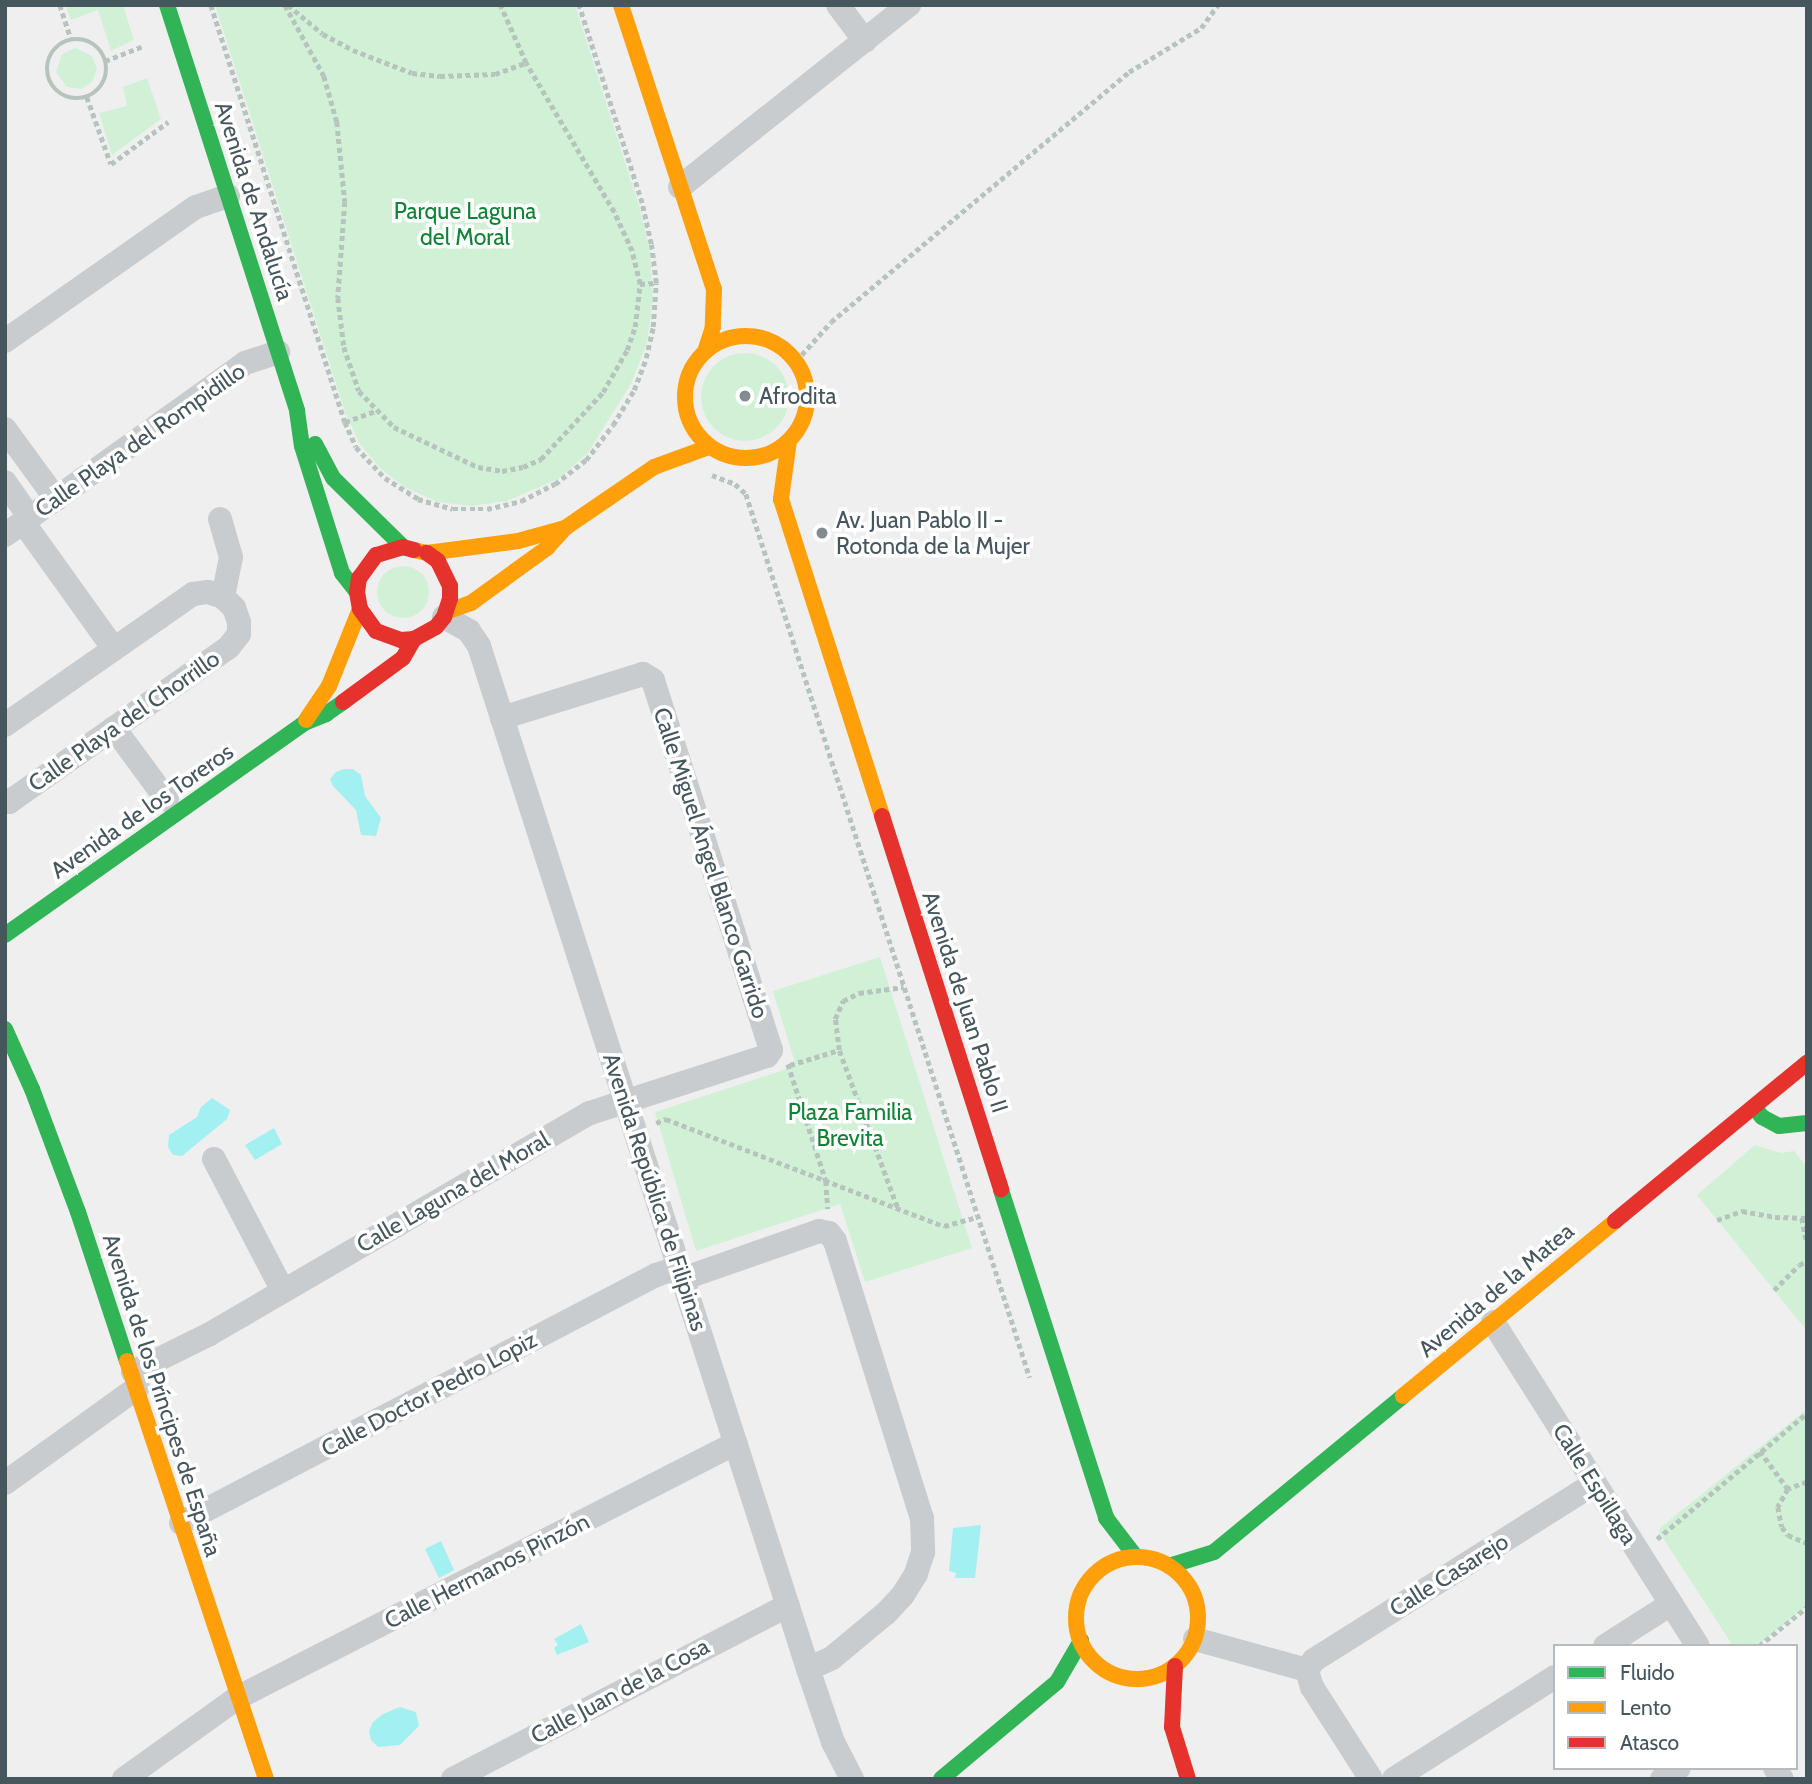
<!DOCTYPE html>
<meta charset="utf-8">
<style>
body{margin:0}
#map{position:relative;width:1812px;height:1784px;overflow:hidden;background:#f0efef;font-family:Cabin,sans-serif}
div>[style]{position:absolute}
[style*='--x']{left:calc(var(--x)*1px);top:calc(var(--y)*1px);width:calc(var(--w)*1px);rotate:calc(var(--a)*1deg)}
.green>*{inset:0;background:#d1f1d7}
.round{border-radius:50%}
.water>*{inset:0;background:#a3f0f1}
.path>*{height:4.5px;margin-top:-2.25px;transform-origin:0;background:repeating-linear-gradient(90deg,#b6c4bd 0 5px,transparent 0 8.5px)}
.path>.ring{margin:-2.25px;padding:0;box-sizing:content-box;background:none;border:4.5px solid #b6c4bd;border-radius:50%}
.street>*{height:24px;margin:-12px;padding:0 12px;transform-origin:12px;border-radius:12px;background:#c8ccce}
.fast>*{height:16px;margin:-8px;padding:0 8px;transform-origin:8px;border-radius:8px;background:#30b455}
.slow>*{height:16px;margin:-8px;padding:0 8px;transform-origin:8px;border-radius:8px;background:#ff9f0a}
.slow>.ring{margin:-8px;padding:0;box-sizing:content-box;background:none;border:16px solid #ff9f0a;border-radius:50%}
.jam>*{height:16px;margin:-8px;padding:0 8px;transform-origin:8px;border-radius:8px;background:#e5322d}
.dots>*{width:19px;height:19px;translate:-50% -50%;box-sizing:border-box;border:4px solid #fff;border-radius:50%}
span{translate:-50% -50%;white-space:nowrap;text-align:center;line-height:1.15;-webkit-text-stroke:7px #fff;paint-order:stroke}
.street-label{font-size:23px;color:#45565d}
.park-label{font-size:23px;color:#108334}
.poi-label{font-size:23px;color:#45565d}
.left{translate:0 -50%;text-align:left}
.frame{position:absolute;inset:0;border:7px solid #45565d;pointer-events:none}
.legend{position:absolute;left:1553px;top:1644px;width:245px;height:126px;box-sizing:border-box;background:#fff;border:2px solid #b5bbbe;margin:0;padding:9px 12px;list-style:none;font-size:21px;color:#45565d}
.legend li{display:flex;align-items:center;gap:14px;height:35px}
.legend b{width:35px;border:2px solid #b5bbbe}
</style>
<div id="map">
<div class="green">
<div style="clip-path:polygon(65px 5px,123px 5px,134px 40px,111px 51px,98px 10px,71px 20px)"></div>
<div style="clip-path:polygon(215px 5px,575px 5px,640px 209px,650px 252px,653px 299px,647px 343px,631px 384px,587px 454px,558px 479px,507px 501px,472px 506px,438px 502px,404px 487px,380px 468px,359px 443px,345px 412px)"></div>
<div style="clip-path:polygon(75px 48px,92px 56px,97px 69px,92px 82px,81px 89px,67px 87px,56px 72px,62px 54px)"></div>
<div style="clip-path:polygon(147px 78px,161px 119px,112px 155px,99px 113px,127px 106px,123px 87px)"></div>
<div class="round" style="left:701px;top:353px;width:88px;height:88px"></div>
<div class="round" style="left:377px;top:566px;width:52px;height:52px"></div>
<div style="clip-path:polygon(880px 957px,972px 1248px,865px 1282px,840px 1204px,696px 1251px,655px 1112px,796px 1066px,773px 991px)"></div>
<div style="clip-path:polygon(1755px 1145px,1781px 1153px,1794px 1151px,1807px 1167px,1807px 1331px,1697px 1195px)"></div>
<div style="clip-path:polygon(1807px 1409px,1807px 1606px,1757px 1646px,1733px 1646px,1659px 1532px,1660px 1528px)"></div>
</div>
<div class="water">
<div style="clip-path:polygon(344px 769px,353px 769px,361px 775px,365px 796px,381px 818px,376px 836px,361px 835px,356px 810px,333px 786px,330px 779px,336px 772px)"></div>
<div style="clip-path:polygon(212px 1098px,230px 1110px,227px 1119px,182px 1156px,173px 1155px,168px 1147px,169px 1135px,197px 1117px,201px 1107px)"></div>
<div style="clip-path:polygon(274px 1128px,282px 1144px,255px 1160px,245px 1145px)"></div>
<div style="clip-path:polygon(981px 1525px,975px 1578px,955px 1578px,956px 1573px,949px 1571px,953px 1528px)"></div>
<div style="clip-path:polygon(441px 1541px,454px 1570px,439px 1578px,425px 1549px)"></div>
<div style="clip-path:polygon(581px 1624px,589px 1642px,557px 1655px,554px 1648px,558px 1645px,554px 1639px)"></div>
<div style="clip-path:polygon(400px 1707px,416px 1712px,419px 1726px,400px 1745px,378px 1747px,371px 1740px,369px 1731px,373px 1722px,383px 1714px)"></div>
</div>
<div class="path">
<div style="--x:60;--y:5;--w:36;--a:72"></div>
<div style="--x:211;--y:5;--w:438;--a:72.2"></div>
<div style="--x:345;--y:422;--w:27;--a:66"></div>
<div style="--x:356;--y:447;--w:42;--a:46.9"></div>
<div style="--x:385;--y:478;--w:39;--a:32"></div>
<div style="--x:418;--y:499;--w:36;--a:16"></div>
<div style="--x:453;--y:509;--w:34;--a:0"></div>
<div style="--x:487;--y:509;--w:35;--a:-13"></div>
<div style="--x:521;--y:501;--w:38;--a:-27"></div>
<div style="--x:555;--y:484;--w:39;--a:-38"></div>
<div style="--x:586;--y:460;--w:44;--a:-52.4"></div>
<div style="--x:613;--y:425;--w:41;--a:-59"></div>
<div style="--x:634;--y:390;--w:34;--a:-69"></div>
<div style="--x:646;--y:358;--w:32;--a:-77"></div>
<div style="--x:653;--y:327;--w:44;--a:-86.1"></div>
<div style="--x:656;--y:283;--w:39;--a:-97"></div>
<div style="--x:651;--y:244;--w:42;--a:-102.4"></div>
<div style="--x:642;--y:203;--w:208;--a:-107.7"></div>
<div style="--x:285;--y:5;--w:81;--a:61.2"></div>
<div style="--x:324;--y:76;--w:48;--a:74.2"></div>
<div style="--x:337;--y:122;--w:80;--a:84.3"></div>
<div style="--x:345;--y:202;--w:96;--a:94.2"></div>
<div style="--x:338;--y:298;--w:49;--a:83"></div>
<div style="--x:344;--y:347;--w:46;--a:71.2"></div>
<div style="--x:359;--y:391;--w:50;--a:45.8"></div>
<div style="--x:394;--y:427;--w:93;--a:25.5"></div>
<div style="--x:478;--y:467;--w:24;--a:9"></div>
<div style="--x:502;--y:471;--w:21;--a:-11"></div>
<div style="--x:523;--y:467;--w:20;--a:-24"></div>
<div style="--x:541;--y:459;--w:91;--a:-47.2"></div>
<div style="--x:603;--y:392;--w:48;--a:-60.3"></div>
<div style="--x:627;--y:350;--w:24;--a:-71"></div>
<div style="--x:635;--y:327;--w:43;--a:-83.4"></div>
<div style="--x:640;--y:284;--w:34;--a:-104"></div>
<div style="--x:632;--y:251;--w:43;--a:-114.8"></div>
<div style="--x:614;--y:212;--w:173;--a:-120.6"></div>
<div style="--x:526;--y:63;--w:64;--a:-114.1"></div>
<div style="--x:288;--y:5;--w:45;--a:39.6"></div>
<div style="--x:323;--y:34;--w:34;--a:28"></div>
<div style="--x:353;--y:50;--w:63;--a:21.3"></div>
<div style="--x:412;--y:73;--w:28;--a:6"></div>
<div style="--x:440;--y:76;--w:55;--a:-2.1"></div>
<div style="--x:495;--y:74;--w:33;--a:-20"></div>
<div class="ring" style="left:47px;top:39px;width:55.5px;height:55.5px"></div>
<div style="--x:105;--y:61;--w:41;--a:-21.5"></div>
<div style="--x:87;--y:97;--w:71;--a:70.3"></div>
<div style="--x:111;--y:164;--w:71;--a:-36.4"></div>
<div style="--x:640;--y:284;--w:16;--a:-4"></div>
<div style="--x:796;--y:361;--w:52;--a:-48.1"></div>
<div style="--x:831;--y:322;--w:389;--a:-40"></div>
<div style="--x:1129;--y:72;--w:84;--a:-31.4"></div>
<div style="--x:1201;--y:28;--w:29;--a:-54"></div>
<div style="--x:345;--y:422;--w:32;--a:-20"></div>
<div style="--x:712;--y:475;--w:25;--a:21"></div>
<div style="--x:735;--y:484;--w:15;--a:42"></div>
<div style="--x:746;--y:494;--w:928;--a:72.19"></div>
<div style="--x:788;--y:1064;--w:123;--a:72"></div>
<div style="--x:826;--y:1181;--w:28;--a:86"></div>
<div style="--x:790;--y:1065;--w:51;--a:-17"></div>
<div style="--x:656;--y:1123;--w:11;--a:-22"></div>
<div style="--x:666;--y:1119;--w:298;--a:21.1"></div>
<div style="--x:944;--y:1226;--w:34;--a:-15"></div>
<div style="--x:897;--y:1207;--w:167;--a:-110.3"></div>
<div style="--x:839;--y:1050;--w:31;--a:-97"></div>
<div style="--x:835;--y:1019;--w:20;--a:-66"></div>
<div style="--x:843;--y:1001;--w:18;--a:-27"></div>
<div style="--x:859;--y:993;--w:45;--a:-7.6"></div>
<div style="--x:1802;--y:1218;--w:25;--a:79"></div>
<div style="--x:1717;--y:1220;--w:27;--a:-20"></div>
<div style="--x:1742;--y:1211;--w:34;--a:10"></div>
<div style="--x:1775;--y:1217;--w:32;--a:2"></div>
<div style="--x:1774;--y:1290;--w:35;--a:-45"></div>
<div style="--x:1799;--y:1265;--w:9;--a:-27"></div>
<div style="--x:1760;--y:1451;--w:47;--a:53.6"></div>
<div style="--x:1807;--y:1482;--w:20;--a:160"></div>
<div style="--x:1788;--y:1489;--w:21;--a:119"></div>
<div style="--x:1778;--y:1507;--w:20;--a:79"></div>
<div style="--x:1782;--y:1527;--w:10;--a:53"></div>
<div style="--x:1788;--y:1535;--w:21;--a:23"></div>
<div style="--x:1657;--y:1539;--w:196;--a:-40"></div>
<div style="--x:1759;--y:1646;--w:62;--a:-39.1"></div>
</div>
<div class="street">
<div style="--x:838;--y:5;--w:45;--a:53.1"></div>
<div style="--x:680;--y:187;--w:293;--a:-38.5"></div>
<div style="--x:5;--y:341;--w:233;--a:-35.1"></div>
<div style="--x:196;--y:207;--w:34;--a:-19"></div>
<div style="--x:5;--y:429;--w:87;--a:53.9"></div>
<div style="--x:5;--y:482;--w:44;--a:55.2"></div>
<div style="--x:220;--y:519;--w:40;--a:74"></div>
<div style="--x:231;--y:557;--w:41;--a:101.3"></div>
<div style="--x:23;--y:522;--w:156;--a:54.4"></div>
<div style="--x:5;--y:535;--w:295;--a:-35.6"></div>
<div style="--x:245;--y:363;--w:35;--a:-18"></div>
<div style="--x:444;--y:617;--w:29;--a:29"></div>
<div style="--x:469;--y:631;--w:18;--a:56"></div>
<div style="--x:479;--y:646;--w:1075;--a:72.17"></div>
<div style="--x:808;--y:1669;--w:77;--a:71.1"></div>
<div style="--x:833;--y:1742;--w:42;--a:62.8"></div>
<div style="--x:5;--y:725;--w:229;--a:-34.9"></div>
<div style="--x:193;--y:594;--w:15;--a:-8"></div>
<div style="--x:208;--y:592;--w:16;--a:18"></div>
<div style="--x:223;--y:597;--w:16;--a:45"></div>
<div style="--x:234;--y:608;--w:15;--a:70"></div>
<div style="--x:239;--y:622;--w:12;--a:90"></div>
<div style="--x:239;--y:634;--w:16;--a:128"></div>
<div style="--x:229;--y:647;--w:269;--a:144.8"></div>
<div style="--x:9;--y:802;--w:4;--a:-153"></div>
<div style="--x:114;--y:728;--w:89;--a:53.6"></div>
<div style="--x:214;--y:1159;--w:149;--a:62.4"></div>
<div style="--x:682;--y:1279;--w:145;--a:-19.3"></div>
<div style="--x:819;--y:1231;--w:10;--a:11"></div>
<div style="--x:829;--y:1233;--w:10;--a:53"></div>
<div style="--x:835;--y:1241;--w:290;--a:72.6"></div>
<div style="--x:922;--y:1518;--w:34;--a:88"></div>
<div style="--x:923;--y:1552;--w:23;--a:108"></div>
<div style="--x:916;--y:1574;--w:25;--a:122"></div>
<div style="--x:903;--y:1595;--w:25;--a:133"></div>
<div style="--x:886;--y:1613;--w:70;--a:140.2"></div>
<div style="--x:832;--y:1658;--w:26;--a:155"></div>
<div style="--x:1493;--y:1322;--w:383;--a:57.7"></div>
<div style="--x:133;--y:1372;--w:84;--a:-26.3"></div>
<div style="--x:208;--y:1335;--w:442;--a:-30.2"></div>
<div style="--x:590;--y:1113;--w:186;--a:-17.9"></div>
<div style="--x:767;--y:1056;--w:7;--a:-56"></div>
<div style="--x:771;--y:1050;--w:388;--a:-107.7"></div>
<div style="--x:653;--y:680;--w:12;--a:-149"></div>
<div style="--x:643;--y:674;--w:148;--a:162.7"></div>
<div style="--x:5;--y:1483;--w:164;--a:-35.8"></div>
<div style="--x:181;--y:1523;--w:536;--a:-27.57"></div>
<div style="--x:656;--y:1275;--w:23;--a:-18"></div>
<div style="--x:1195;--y:1639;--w:116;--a:15.5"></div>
<div style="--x:1605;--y:1646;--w:78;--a:-32.5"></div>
<div style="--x:1307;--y:1670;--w:12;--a:-55"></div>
<div style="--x:1314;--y:1660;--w:332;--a:-32.2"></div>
<div style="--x:1307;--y:1670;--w:18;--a:74"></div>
<div style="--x:1312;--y:1687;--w:109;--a:57.3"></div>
<div style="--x:1775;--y:1768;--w:13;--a:58"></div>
<div style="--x:124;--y:1779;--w:139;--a:-35.6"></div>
<div style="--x:237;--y:1698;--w:560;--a:-27.07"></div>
<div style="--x:453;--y:1779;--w:377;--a:-27.4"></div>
<div style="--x:1394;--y:1779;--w:191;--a:-32.4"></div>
<div style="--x:1662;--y:1779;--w:20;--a:-33"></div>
</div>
<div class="fast">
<div style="--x:167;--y:5;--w:426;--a:72.2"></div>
<div style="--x:297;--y:411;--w:35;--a:82"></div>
<div style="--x:302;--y:446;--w:133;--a:72.5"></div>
<div style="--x:342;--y:573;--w:24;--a:52"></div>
<div style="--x:315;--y:444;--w:38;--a:62"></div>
<div style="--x:333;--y:478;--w:98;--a:44.6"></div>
<div style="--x:5;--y:935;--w:367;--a:-35.3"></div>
<div style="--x:304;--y:723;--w:24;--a:-22"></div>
<div style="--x:326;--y:714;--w:21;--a:-35"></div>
<div style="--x:5;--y:1029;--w:66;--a:65.8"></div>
<div style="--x:32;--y:1089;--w:131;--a:69.5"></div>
<div style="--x:78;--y:1212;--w:157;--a:71.8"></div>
<div style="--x:1754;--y:1107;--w:13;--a:51"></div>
<div style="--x:1762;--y:1117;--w:19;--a:28"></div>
<div style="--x:1779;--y:1126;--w:28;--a:-6"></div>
<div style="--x:1001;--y:1190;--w:344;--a:72.2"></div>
<div style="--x:1106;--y:1518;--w:49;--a:52.4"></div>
<div style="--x:1169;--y:1566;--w:47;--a:-17.3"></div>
<div style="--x:1214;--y:1552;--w:245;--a:-39.5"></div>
<div style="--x:941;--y:1779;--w:151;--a:-39.9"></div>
<div style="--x:1057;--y:1682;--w:48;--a:-59.7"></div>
</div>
<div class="slow">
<div style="--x:621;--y:5;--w:299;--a:71.9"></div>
<div style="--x:714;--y:289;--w:38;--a:92"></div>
<div style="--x:713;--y:327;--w:23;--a:108"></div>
<div class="ring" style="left:685px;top:336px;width:106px;height:106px"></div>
<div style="--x:789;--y:441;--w:59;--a:97.9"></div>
<div style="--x:781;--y:499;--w:333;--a:72.3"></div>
<div style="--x:414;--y:550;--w:13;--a:13"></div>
<div style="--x:427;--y:553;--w:92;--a:-7.5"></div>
<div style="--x:518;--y:541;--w:49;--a:-15.5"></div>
<div style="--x:446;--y:612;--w:27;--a:-20"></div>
<div style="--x:471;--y:603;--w:94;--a:-35.9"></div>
<div style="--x:547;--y:548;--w:27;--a:-48"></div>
<div style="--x:565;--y:528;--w:108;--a:-34.4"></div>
<div style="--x:654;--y:467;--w:59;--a:-20"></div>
<div style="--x:306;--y:720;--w:41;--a:-55.9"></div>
<div style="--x:329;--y:686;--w:83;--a:-68.1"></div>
<div style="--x:127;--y:1361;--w:441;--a:71.6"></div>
<div style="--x:1403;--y:1396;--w:275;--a:-39.5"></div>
<div class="ring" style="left:1076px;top:1557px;width:106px;height:106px"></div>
</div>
<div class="jam">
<div style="--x:414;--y:550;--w:11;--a:-165"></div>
<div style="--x:403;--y:547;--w:28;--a:163"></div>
<div style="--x:376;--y:555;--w:29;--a:126"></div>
<div style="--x:359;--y:578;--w:14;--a:98"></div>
<div style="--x:357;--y:592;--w:17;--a:80"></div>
<div style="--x:360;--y:609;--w:27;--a:54"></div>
<div style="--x:376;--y:631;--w:27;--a:20"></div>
<div style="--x:401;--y:640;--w:13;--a:-4"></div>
<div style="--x:414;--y:639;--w:25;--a:-29"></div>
<div style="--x:436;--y:627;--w:13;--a:-51"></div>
<div style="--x:444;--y:617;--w:19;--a:-72"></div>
<div style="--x:450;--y:599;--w:13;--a:-90"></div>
<div style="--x:450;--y:586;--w:28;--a:-116"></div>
<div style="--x:438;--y:561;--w:14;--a:-144"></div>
<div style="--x:343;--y:702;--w:74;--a:-36.3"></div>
<div style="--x:403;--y:658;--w:22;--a:-60"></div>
<div style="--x:882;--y:816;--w:392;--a:72.3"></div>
<div style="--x:1615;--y:1221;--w:249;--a:-39.5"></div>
<div style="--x:1175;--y:1666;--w:61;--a:92.8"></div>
<div style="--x:1172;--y:1727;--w:54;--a:72.9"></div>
</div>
<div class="dots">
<div style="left:745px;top:396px;background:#818c90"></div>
<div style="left:822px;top:533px;background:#818c90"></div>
</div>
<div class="street-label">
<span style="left:254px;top:201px;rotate:72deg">Avenida de Andalucía</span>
<span style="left:140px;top:440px;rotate:-35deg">Calle Playa del Rompidillo</span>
<span style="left:124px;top:721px;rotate:-35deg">Calle Playa del Chorrillo</span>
<span style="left:142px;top:811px;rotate:-35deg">Avenida de los Toreros</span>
<span style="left:711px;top:863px;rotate:72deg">Calle Miguel Ángel Blanco Garrido</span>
<span style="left:965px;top:1002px;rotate:72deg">Avenida de Juan Pablo II</span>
<span style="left:453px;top:1192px;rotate:-30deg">Calle Laguna del Moral</span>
<span style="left:655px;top:1192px;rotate:72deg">Avenida República de Filipinas</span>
<span style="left:1496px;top:1290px;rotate:-40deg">Avenida de la Matea</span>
<span style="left:429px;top:1394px;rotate:-28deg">Calle Doctor Pedro Lopiz</span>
<span style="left:162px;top:1395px;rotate:72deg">Avenida de los Príncipes de España</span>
<span style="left:1595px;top:1484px;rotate:58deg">Calle Espillaga</span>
<span style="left:487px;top:1571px;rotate:-27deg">Calle Hermanos Pinzón</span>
<span style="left:1449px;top:1575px;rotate:-32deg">Calle Casarejo</span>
<span style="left:620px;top:1691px;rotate:-28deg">Calle Juan de la Cosa</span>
</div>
<div class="park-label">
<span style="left:465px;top:224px">Parque Laguna<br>del Moral</span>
<span style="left:850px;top:1125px">Plaza Familia<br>Brevita</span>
</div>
<div class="poi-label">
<span class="left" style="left:759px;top:396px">Afrodita</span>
<span class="left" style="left:836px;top:533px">Av. Juan Pablo II -<br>Rotonda de la Mujer</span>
</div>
<div class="frame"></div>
<ul class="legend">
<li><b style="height:9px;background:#30b455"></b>Fluido</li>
<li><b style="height:9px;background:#ff9f0a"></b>Lento</li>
<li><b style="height:9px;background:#e5322d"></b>Atasco</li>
</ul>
</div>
